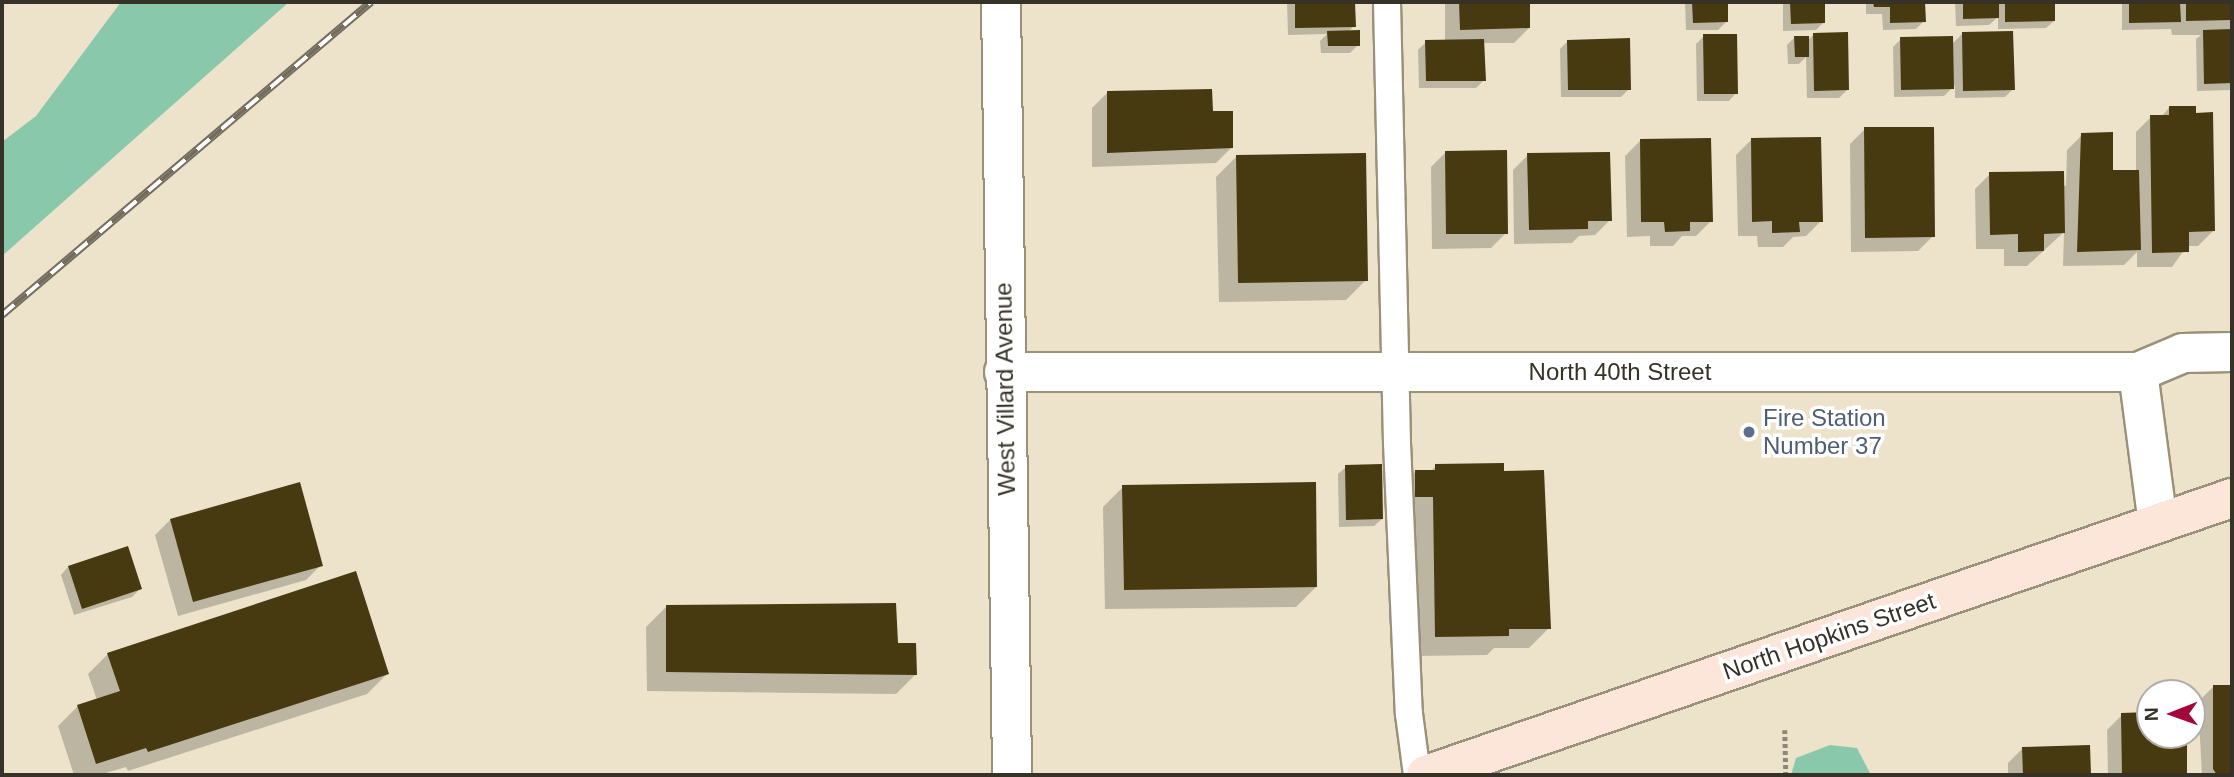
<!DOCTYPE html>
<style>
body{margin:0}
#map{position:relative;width:2234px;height:777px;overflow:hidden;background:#ece3ca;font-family:Helvetica,sans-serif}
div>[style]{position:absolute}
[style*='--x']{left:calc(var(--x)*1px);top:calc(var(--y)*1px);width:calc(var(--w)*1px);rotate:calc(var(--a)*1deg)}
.green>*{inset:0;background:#89c8ab}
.shadow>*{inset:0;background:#0003}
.building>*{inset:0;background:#473910}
.path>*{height:4.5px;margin-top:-2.25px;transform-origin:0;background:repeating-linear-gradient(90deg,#8d8776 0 3.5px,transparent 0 7px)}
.roads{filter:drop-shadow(2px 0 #9a917a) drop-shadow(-2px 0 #9a917a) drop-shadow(0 2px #9a917a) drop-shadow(0 -2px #9a917a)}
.service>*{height:26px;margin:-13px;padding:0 13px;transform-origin:13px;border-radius:13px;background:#fff}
.minor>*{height:38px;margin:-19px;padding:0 19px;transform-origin:19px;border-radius:19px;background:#fff}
.tertiary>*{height:38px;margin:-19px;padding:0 19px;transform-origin:19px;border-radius:19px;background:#fff}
.secondary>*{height:38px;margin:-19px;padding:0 19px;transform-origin:19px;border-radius:19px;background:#fce5d9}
.rail>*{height:8px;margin-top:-4px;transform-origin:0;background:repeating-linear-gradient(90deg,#fff 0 16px,#736d5e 0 32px);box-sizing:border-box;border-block:2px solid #736d5e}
.dots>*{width:19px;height:19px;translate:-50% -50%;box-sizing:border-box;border:4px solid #fff;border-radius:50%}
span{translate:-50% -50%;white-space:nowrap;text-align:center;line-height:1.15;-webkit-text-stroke:7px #fff;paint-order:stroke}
.street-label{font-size:24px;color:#363228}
.service-label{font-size:24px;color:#4e5e75}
.left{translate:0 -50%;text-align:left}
.frame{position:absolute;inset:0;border:4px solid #363228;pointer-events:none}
.north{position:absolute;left:2136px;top:679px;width:70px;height:70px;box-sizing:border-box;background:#fff;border:2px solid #afada9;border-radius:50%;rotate:269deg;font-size:19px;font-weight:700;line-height:28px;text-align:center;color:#363228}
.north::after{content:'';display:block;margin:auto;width:24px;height:32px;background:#a3063b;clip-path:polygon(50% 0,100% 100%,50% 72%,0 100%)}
</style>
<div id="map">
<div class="green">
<div style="clip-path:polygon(121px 2px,289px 2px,2px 256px,2px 142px,36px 116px)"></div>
<div style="clip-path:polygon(1830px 745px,1857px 748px,1871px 775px,1791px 775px,1796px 758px)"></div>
</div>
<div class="shadow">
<div style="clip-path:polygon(1287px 2px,1353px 2px,1354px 26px,1348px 32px,1358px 45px,1350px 53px,1321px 53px,1320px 41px,1327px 34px,1288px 35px)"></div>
<div style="clip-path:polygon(1445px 2px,1529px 2px,1529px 28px,1514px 43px,1483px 43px,1484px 80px,1476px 88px,1419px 88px,1418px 50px,1426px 42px,1445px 41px)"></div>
<div style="clip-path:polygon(1685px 2px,1726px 2px,1726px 22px,1718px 30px,1686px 30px)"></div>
<div style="clip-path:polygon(1783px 2px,1823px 2px,1824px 22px,1816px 30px,1783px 31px)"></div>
<div style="clip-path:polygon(1866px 2px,1923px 2px,1924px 21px,1916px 29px,1883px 30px,1882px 14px,1866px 14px)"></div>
<div style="clip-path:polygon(1955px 2px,2053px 2px,2054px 21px,2046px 28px,1998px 29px,1998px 17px,1989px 25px,1956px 26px)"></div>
<div style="clip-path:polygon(2122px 2px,2232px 2px,2232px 90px,2197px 91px,2196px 39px,2201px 35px,2172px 35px,2171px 29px,2122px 30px)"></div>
<div style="clip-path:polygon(1814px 34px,1847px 90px,1839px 98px,1807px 98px,1806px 57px,1799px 64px,1788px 64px,1787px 45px,1795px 37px,1807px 41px)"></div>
<div style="clip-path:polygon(1962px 34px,2013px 89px,2005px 97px,1955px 98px,1955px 85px,1944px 96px,1894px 97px,1893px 47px,1901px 39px,1951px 45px)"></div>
<div style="clip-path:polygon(1704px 36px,1736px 93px,1729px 101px,1697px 101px,1696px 44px)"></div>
<div style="clip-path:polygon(1568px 41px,1629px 89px,1621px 97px,1561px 97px,1560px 49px)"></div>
<div style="clip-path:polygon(1107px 93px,1211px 113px,1231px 148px,1216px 163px,1092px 167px,1092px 108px)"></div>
<div style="clip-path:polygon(2169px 108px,2213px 231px,2198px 246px,2187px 246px,2172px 267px,2137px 267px,2137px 252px,2124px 265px,2063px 266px,2064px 232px,2027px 266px,2004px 266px,2004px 249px,1976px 249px,1975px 189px,1990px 174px,2066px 186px,2067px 150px,2082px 135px,2112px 172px,2136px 172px,2136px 132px,2151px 117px,2161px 117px)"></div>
<div style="clip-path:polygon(1865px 129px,1933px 236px,1918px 251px,1851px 252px,1850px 144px)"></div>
<div style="clip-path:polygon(1751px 140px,1821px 221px,1806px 236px,1793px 237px,1783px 247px,1758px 247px,1757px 236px,1738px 236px,1736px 155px)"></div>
<div style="clip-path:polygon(1640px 141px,1711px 221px,1696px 236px,1682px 236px,1673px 246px,1650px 246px,1650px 236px,1627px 237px,1625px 156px)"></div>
<div style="clip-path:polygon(1446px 152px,1506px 233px,1491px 248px,1432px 249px,1431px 167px)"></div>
<div style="clip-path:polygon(1528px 155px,1610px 220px,1595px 235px,1579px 236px,1572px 243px,1514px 244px,1513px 170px)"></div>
<div style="clip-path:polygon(1236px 157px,1366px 280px,1346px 300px,1219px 302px,1216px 177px)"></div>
<div style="clip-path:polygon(1436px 466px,1549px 628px,1529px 648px,1494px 648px,1487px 655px,1416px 656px,1414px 516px,1396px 516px,1395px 492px,1415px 472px,1430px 472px)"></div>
<div style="clip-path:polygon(1346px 467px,1382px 519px,1374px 526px,1339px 527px,1338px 474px)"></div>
<div style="clip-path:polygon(1123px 487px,1316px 587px,1296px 607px,1105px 609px,1103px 507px)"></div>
<div style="clip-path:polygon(170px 520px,321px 565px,306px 580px,178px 616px,155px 535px)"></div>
<div style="clip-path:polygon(68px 567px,140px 589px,132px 597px,74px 615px,61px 575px)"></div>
<div style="clip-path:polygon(666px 607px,896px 645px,916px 674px,896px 694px,647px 691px,646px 627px)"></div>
<div style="clip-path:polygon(108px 654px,387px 674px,367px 694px,128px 771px,126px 767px,99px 775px,74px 775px,58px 726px,78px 706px,97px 700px,88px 674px)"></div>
<div style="clip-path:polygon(2232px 686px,2232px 775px,2202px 775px,2198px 702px,2213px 687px)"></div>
<div style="clip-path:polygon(2150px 714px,2150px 735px,2185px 735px,2186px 775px,2108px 775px,2107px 730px,2122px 715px)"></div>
<div style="clip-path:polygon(2089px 747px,2089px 775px,2008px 775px,2008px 763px,2023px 748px)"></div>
</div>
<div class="building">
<div style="clip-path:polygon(1295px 2px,1355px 2px,1356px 27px,1295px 28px)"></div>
<div style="clip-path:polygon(1459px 2px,1530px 2px,1530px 28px,1460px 30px)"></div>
<div style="clip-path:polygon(1692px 2px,1728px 2px,1728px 22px,1693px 23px)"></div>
<div style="clip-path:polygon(1790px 2px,1825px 2px,1825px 23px,1791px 24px)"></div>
<div style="clip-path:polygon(1873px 2px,1925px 2px,1926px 22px,1890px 23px,1890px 7px,1874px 7px)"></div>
<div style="clip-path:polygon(1963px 2px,1999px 2px,1999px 18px,1963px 19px)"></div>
<div style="clip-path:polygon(2005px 2px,2055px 2px,2055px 21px,2005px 22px)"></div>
<div style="clip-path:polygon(2129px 2px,2180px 2px,2181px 22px,2129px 23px)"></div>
<div style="clip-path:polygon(2186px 2px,2232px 2px,2232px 20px,2186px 21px)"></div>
<div style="clip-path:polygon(2232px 29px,2232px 83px,2204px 84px,2203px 30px)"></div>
<div style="clip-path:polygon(1360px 30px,1360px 46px,1328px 46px,1327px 31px)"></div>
<div style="clip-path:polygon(2013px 31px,2015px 90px,1963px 91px,1962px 32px)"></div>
<div style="clip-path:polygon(1848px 32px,1849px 90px,1814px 91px,1813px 33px)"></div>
<div style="clip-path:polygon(1703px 34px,1737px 34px,1738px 94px,1704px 94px)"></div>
<div style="clip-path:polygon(1794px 36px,1809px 36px,1809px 57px,1795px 57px)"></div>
<div style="clip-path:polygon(1953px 36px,1954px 89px,1901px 90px,1900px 37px)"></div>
<div style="clip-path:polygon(1630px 38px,1631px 90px,1568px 90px,1567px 40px)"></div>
<div style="clip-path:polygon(1484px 39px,1486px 81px,1426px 81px,1425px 40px)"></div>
<div style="clip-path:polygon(1212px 89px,1213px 111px,1233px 111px,1233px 148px,1107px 153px,1107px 91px)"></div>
<div style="clip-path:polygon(2169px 106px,2196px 106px,2196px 113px,2213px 112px,2215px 231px,2189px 232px,2189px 252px,2152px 253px,2150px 115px,2169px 115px)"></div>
<div style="clip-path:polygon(1864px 127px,1934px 127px,1935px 237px,1865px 238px)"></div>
<div style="clip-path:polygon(2113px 132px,2113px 170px,2139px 170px,2141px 250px,2077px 252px,2081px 133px)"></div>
<div style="clip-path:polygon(1821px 137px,1823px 222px,1799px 222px,1800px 232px,1772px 233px,1772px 221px,1752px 222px,1751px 138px)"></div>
<div style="clip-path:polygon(1711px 138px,1713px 222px,1690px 222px,1690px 231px,1665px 232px,1664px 222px,1641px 222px,1640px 139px)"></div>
<div style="clip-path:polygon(1507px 150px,1508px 234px,1446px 234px,1445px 151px)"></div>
<div style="clip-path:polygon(1610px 152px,1612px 221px,1588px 221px,1588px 229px,1529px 230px,1527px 153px)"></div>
<div style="clip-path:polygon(1366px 153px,1368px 281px,1238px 283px,1236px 155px)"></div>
<div style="clip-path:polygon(2064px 171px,2065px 233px,2044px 234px,2044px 251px,2018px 252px,2018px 234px,1990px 235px,1989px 172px)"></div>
<div style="clip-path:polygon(1504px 463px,1504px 471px,1544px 470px,1551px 629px,1509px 629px,1509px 636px,1435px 637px,1433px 497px,1415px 497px,1415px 470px,1435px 470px,1435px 464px)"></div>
<div style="clip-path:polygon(1382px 464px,1383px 519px,1346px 520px,1345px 465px)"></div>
<div style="clip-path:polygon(300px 482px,323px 566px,193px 602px,170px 519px)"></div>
<div style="clip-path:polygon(1316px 482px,1317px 587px,1124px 590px,1122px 485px)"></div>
<div style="clip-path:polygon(128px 546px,142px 589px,82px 609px,68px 566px)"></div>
<div style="clip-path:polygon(356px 571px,389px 674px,148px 752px,146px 748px,96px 764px,77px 705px,120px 691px,107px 653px)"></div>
<div style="clip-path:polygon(896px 603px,898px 643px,916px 643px,917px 675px,666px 672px,666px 605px)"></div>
<div style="clip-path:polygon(2213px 685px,2232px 685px,2232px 775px,2217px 775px,2213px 769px)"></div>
<div style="clip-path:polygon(2150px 712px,2150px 735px,2187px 735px,2187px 775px,2122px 775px,2121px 713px)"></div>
<div style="clip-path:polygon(2090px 745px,2091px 775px,2023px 775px,2022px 747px)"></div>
</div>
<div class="path">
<div style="--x:1785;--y:730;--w:45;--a:88.7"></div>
</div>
<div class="roads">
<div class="service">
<div style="--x:1387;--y:2;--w:441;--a:88.7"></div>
<div style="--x:1397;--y:443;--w:271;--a:87.5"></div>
<div style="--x:1409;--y:714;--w:62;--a:82.5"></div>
</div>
<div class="minor">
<div style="--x:1004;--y:372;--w:1134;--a:0"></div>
<div style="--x:2138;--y:372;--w:49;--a:-22.9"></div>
<div style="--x:2183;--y:353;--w:49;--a:-1.2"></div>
<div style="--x:2138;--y:372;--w:152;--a:82.5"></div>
</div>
<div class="tertiary">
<div style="--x:1001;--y:2;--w:773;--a:89.18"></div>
</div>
<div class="secondary">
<div style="--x:1426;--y:775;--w:852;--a:-18.97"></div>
</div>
</div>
<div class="rail">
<div style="--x:2;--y:315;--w:484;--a:-40.3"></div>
</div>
<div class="dots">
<div style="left:1749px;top:432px;background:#5c6f8a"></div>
</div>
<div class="street-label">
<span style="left:1620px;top:372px">North 40th Street</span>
<span style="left:1005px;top:389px;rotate:-91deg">West Villard Avenue</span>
<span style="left:1829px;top:636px;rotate:-19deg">North Hopkins Street</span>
</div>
<div class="service-label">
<span class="left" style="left:1763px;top:432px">Fire Station<br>Number 37</span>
</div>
<div class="frame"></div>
<div class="north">N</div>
</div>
